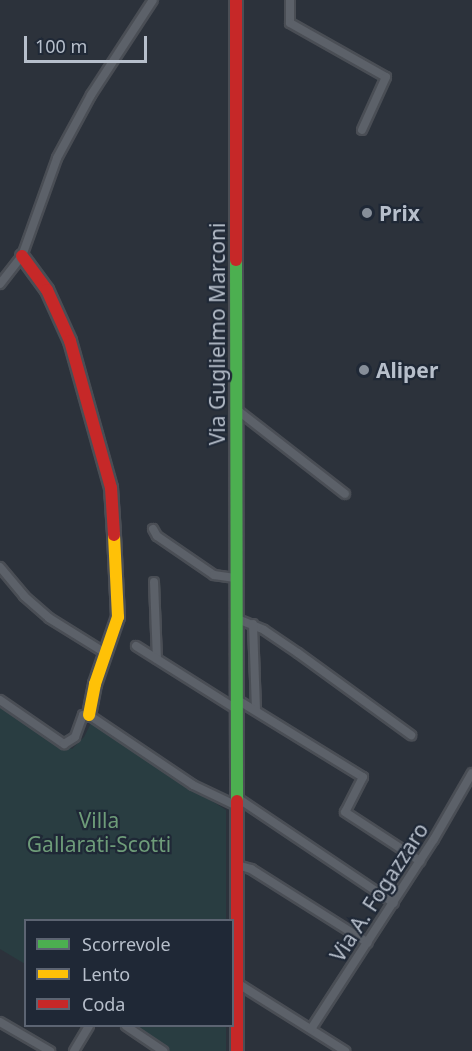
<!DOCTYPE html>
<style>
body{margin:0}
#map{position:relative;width:472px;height:1051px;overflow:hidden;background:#2c323b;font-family:"Noto Sans",sans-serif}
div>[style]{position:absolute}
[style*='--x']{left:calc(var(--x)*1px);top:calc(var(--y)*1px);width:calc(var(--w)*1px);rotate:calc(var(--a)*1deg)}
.green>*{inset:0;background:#293d41}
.roads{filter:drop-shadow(2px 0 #4a4e55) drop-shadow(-2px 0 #4a4e55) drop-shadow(0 2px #4a4e55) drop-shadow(0 -2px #4a4e55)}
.street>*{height:8px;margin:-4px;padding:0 4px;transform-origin:4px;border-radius:4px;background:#5c6169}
.fast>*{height:12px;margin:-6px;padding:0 6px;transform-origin:6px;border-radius:6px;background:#4caf50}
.slow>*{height:12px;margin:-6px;padding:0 6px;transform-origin:6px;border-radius:6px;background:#ffc107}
.jam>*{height:12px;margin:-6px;padding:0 6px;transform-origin:6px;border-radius:6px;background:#c62828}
.dots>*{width:16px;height:16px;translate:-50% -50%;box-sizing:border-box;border:3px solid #1f2836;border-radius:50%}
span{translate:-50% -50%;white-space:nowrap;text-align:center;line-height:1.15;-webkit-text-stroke:4.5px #1f2836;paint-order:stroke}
.poi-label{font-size:21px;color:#b7bfcb;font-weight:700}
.left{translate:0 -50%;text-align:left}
.street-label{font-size:21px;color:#b7bfcb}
.park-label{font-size:21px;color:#6e9c79}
.legend{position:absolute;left:24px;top:919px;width:210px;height:108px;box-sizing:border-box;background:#1f2836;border:2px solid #5c6472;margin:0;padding:8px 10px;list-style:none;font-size:18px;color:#b7bfcb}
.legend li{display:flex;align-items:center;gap:12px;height:30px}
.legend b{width:30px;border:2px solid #5c6472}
.scale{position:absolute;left:24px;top:36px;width:123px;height:27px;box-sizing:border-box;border:3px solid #b7bfcb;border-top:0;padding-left:8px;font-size:18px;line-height:21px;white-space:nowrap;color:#b7bfcb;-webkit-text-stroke:4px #1f2836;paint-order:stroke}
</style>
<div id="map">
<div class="green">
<div style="clip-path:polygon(0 705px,72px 749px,84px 737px,91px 723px,226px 810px,226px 920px,26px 920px,25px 964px,0 949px)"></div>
<div style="clip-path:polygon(128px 1026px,226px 1026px,226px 1051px,167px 1051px)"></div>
</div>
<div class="roads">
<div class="street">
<div style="--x:290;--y:0;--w:23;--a:90"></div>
<div style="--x:290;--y:23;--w:110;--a:29.4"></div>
<div style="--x:386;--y:77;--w:58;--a:114.4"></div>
<div style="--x:0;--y:284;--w:36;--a:-52"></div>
<div style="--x:22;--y:256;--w:104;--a:-70.3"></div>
<div style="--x:57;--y:158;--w:72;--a:-61.6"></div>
<div style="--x:91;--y:95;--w:113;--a:-56.9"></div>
<div style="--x:236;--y:409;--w:138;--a:37.9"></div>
<div style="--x:153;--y:529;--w:8;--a:60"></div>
<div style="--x:157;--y:536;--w:69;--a:34.4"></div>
<div style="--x:214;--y:575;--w:21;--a:8"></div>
<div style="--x:0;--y:567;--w:38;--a:50"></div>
<div style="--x:24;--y:596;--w:33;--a:41"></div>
<div style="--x:49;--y:618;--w:68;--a:31.8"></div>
<div style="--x:154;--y:582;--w:77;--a:87.8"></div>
<div style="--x:235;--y:618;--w:31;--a:22"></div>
<div style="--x:264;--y:630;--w:41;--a:34.1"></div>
<div style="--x:298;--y:653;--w:140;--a:36"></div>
<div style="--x:253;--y:624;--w:85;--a:88"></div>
<div style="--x:136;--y:646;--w:118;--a:32.2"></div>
<div style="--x:236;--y:699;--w:149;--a:31.6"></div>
<div style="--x:363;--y:777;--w:39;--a:117"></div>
<div style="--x:345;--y:812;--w:90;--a:33.2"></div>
<div style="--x:0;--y:700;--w:78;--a:34.5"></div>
<div style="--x:64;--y:744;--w:13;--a:-32"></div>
<div style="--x:75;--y:737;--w:23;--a:-70"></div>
<div style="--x:83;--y:715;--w:6;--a:0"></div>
<div style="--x:89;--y:715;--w:125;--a:33.9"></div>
<div style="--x:193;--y:785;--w:49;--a:25.5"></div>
<div style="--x:236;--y:797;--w:190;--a:33.9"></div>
<div style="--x:237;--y:865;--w:15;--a:16"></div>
<div style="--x:251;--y:869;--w:138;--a:32.3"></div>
<div style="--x:237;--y:983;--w:128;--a:32.2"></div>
<div style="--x:0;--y:1022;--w:58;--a:30.1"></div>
<div style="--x:126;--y:1026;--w:45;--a:34"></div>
<div style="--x:311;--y:1029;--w:226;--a:-57.1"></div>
<div style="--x:434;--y:839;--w:76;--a:-60.1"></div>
<div style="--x:74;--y:1051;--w:29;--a:-59"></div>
</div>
<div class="fast">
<div style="--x:236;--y:260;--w:541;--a:89.89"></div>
</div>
<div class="slow">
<div style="--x:89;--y:715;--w:32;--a:-79"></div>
<div style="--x:95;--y:684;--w:71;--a:-71.1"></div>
<div style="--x:118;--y:617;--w:82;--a:-92.8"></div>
</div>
<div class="jam">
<div style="--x:236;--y:0;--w:260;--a:90"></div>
<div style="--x:22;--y:256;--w:42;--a:53.7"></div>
<div style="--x:47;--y:290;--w:56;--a:65.7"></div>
<div style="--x:70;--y:341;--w:153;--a:74.4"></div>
<div style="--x:111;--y:488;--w:47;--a:86.3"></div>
<div style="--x:237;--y:801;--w:250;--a:90"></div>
</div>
</div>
<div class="dots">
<div style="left:367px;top:213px;background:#868e99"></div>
<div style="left:364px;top:370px;background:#868e99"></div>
</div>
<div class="poi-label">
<span class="left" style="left:379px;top:213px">Prix</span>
<span class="left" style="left:376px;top:370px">Aliper</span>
</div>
<div class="street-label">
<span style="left:217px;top:334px;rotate:-90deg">Via Guglielmo Marconi</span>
<span style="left:379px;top:892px;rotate:-57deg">Via A. Fogazzaro</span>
</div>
<div class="park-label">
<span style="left:99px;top:832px">Villa<br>Gallarati-Scotti</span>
</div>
<ul class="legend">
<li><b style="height:8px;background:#4caf50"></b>Scorrevole</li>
<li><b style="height:8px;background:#ffc107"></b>Lento</li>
<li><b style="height:8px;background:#c62828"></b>Coda</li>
</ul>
<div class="scale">100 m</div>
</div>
